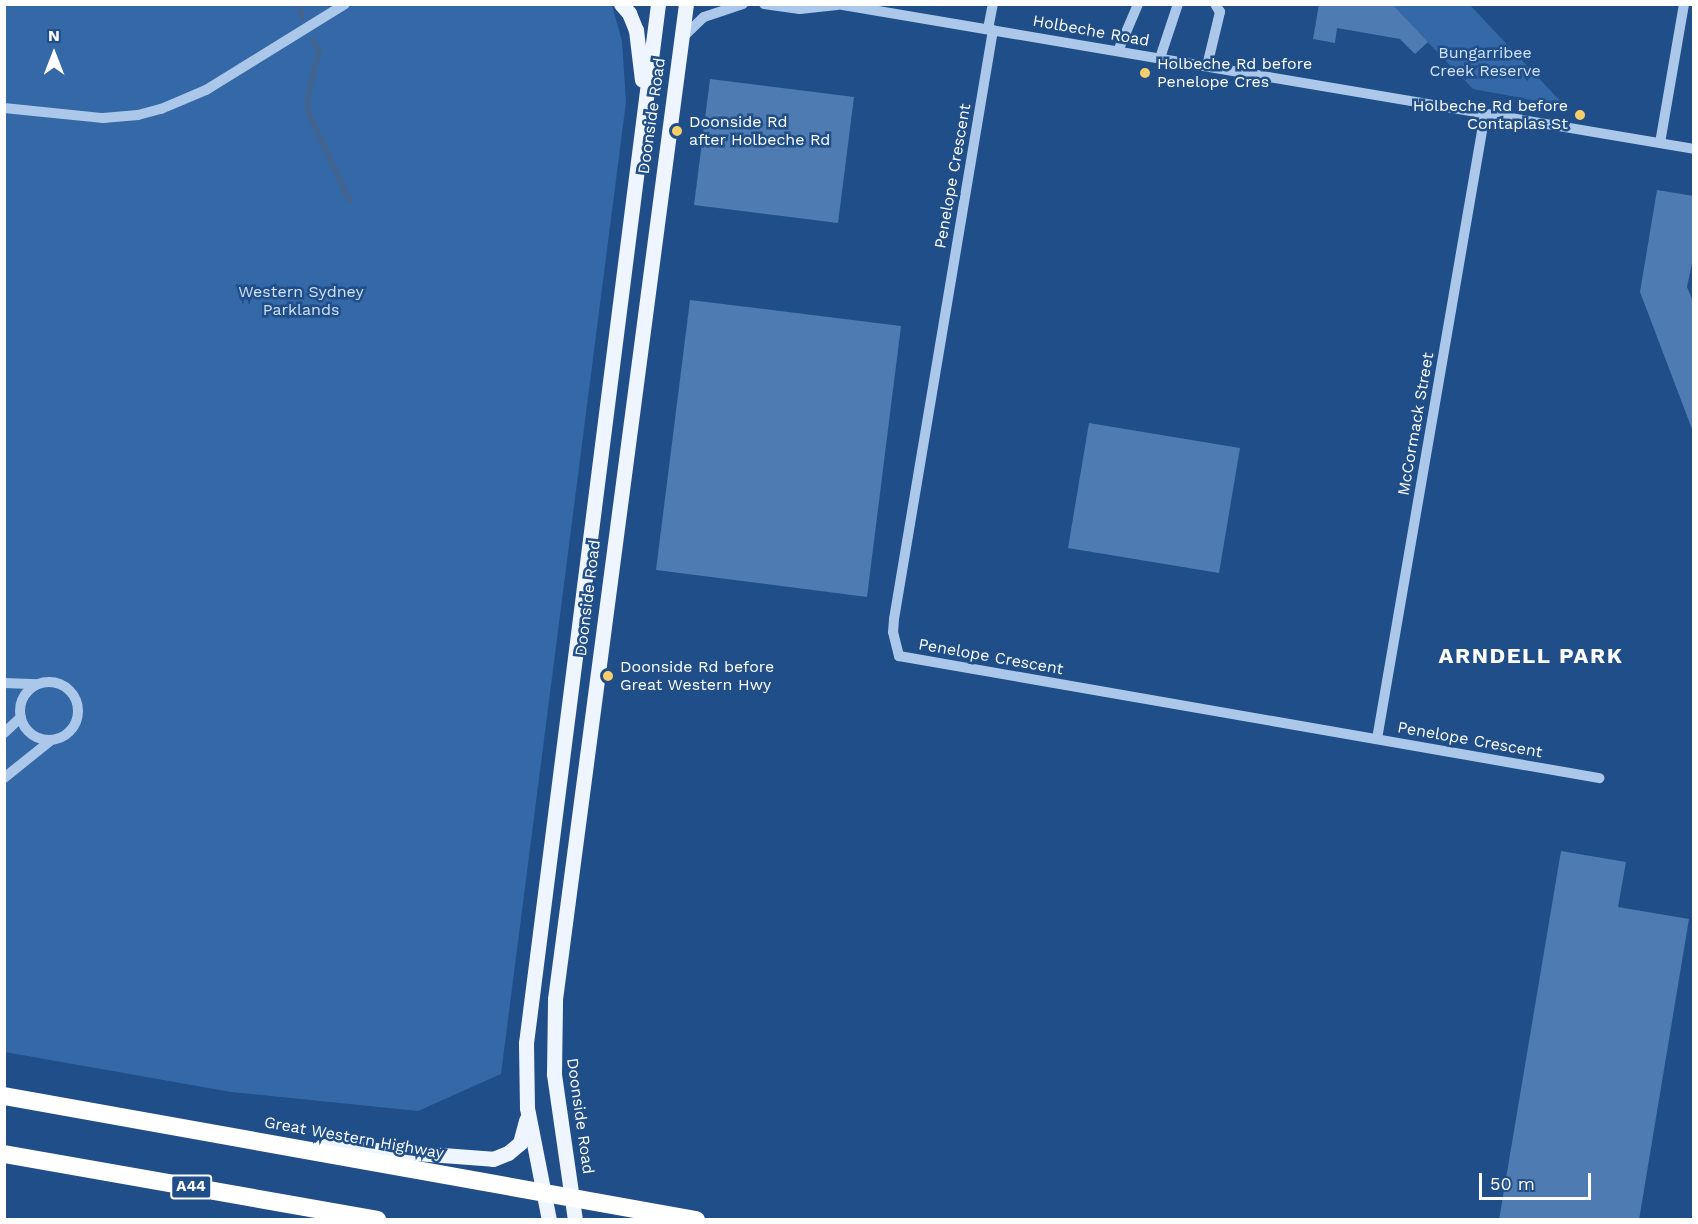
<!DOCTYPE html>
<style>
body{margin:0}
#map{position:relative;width:1698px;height:1224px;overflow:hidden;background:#204e88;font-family:"Work Sans",sans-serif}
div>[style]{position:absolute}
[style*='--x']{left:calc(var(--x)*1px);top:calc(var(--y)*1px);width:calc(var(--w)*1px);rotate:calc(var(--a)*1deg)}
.green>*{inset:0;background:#3468a6}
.stream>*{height:4.5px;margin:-2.25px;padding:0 2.25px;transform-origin:2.25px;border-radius:2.25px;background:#43648e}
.building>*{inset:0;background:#4d7bb2}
.minor>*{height:10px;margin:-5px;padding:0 5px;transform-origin:5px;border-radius:5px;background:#abc8ea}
.minor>.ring{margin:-5px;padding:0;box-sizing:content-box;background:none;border:10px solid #abc8ea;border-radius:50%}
.major>*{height:15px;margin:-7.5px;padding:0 7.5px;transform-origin:7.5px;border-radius:7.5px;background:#eff5fe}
.highway>*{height:18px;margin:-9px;padding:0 9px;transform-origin:9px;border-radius:9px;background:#fff}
.dots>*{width:16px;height:16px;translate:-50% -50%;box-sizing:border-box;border:3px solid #204e88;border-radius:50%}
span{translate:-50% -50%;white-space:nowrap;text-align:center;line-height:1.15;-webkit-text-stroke:5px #204e88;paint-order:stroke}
.shield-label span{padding:2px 4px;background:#204e88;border:2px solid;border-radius:4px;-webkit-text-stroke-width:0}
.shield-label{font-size:15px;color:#fff;font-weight:700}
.street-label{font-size:16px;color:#fff}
.park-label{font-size:16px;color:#d0e2f8}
.poi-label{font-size:16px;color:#fff}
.left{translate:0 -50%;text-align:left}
.right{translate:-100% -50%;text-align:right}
.district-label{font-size:22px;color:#fff;font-weight:700;letter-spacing:1.5px}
.frame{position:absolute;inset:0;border:6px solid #fff;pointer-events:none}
.north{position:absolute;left:24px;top:24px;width:60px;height:60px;-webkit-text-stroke:4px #204e88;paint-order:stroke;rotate:0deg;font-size:16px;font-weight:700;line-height:24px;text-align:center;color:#fff}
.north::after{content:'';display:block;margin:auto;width:21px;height:27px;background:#fff;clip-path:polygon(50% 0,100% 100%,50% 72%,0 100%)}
.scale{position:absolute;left:1479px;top:1173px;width:112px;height:27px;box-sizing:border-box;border:3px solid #fff;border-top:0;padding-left:8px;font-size:18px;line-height:21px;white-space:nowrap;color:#fff;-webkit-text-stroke:4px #204e88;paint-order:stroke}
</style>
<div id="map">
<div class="green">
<div style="clip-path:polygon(5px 5px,612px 5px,622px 41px,626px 102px,501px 1074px,418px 1111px,231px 1092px,5px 1052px)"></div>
<div style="clip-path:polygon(1392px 5px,1470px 5px,1565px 106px,1473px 89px)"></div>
</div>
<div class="stream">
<div style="--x:299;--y:4;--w:13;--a:77"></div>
<div style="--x:313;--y:40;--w:13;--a:61"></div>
<div style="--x:319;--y:51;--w:45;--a:104"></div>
<div style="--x:308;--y:95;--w:17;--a:90"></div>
<div style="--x:308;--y:112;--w:98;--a:64.7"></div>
</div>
<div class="building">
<div style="clip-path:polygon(1319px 4px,1392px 4px,1428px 42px,1415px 54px,1400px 39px,1337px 28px,1335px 43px,1313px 39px)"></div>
<div style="clip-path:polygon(710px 79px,854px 97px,838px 223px,694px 205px)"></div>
<div style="clip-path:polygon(1657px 190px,1694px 196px,1694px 253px,1687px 287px,1694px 303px,1692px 429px,1640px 292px)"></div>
<div style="clip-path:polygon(690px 300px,901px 326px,867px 597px,656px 570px)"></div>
<div style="clip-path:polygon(1089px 423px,1240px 448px,1219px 573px,1068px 548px)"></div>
<div style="clip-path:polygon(1561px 851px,1626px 862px,1618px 907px,1689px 919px,1639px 1220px,1499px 1220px)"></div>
</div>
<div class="minor">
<div style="--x:764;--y:4;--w:36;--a:8"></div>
<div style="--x:800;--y:9;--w:37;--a:-6"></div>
<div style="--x:837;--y:4;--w:869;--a:9.6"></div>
<div style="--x:988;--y:29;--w:25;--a:-79"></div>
<div style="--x:993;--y:30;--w:597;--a:99.54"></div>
<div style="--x:894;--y:619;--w:13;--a:94"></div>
<div style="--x:893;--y:632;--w:25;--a:76"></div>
<div style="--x:899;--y:656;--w:711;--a:9.89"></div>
<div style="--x:682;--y:38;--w:30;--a:-44"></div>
<div style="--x:704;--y:17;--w:41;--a:-18.4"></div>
<div style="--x:1118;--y:51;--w:51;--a:-66.9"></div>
<div style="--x:1160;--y:58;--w:57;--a:-71.6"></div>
<div style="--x:1207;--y:66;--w:56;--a:-76.5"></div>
<div style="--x:1220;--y:12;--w:9;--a:-122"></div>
<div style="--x:4;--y:108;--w:100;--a:5.8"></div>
<div style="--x:103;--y:118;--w:35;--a:-5"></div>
<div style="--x:138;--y:115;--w:24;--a:-15"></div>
<div style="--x:161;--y:109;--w:49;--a:-22.9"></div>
<div style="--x:206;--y:90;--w:163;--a:-31.7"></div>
<div style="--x:1660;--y:143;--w:141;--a:-80.2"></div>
<div class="ring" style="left:20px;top:682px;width:48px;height:48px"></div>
<div style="--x:4;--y:683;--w:33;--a:2"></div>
<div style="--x:4;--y:733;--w:23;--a:-43"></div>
<div style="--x:1377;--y:739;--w:634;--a:-80.2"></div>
<div style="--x:4;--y:778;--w:59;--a:-38.8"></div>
</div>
<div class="major">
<div style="--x:621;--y:4;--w:12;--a:48"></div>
<div style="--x:629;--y:13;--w:18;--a:68"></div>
<div style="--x:636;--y:30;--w:50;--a:83.2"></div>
<div style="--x:322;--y:1146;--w:171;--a:4.3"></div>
<div style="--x:493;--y:1159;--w:16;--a:-22"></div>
<div style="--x:508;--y:1153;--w:16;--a:-40"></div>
<div style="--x:520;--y:1143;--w:24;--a:-75"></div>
<div style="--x:549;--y:1220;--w:114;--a:-101.1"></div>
<div style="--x:527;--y:1108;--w:65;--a:-90.9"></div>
<div style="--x:526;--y:1043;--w:1047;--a:-82.76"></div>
<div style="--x:575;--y:1220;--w:148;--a:-98.2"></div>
<div style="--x:554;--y:1074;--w:75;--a:-89.2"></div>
<div style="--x:555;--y:999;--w:1004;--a:-82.5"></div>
</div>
<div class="highway">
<div style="--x:4;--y:1096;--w:703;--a:10.16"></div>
<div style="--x:4;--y:1154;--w:379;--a:10"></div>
</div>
<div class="dots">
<div style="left:1145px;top:73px;background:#f8ce6b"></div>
<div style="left:1580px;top:115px;background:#f8ce6b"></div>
<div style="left:677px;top:131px;background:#f8ce6b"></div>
<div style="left:608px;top:676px;background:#f8ce6b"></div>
</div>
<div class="shield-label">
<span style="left:191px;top:1187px">A44</span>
</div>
<div class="street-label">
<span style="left:1091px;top:31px;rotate:10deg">Holbeche Road</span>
<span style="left:652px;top:116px;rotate:-82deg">Doonside Road</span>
<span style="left:953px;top:176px;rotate:-80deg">Penelope Crescent</span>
<span style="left:1416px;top:424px;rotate:-80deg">McCormack Street</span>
<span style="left:588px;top:598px;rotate:-83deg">Doonside Road</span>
<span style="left:991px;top:657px;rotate:10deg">Penelope Crescent</span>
<span style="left:1470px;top:740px;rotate:10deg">Penelope Crescent</span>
<span style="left:580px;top:1116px;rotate:82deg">Doonside Road</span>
<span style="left:354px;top:1138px;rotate:10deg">Great Western Highway</span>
</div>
<div class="park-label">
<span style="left:1485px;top:62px">Bungarribee<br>Creek Reserve</span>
<span style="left:301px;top:301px">Western Sydney<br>Parklands</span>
</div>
<div class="poi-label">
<span class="left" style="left:1157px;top:73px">Holbeche Rd before<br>Penelope Cres</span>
<span class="right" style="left:1568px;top:115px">Holbeche Rd before<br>Contaplas St</span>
<span class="left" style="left:689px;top:131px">Doonside Rd<br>after Holbeche Rd</span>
<span class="left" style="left:620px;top:676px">Doonside Rd before<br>Great Western Hwy</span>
</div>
<div class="district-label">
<span style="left:1531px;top:656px">ARNDELL PARK</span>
</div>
<div class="frame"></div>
<div class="north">N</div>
<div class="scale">50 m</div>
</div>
